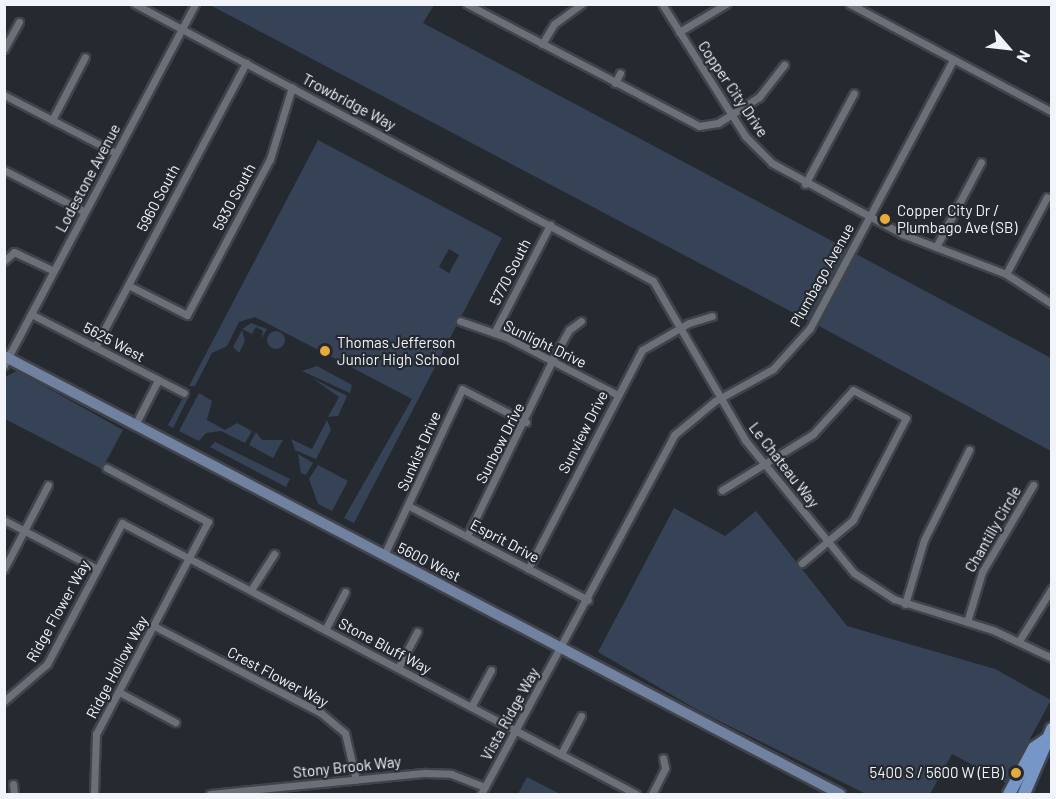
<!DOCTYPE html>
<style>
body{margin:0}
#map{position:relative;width:1056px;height:799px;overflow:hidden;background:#252930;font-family:Barlow,sans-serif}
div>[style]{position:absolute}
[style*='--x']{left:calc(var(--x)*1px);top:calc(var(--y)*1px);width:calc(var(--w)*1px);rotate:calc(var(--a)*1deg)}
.green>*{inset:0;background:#364356}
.round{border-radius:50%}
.roads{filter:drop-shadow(2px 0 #40444a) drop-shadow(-2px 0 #40444a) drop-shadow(0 2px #40444a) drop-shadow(0 -2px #40444a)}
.street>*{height:7px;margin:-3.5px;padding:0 3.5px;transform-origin:3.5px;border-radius:3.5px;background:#6a6f78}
.secondary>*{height:10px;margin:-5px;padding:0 5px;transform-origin:5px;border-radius:5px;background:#7082a0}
.primary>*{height:12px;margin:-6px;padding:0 6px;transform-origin:6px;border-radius:6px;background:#7696c8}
.dots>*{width:16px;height:16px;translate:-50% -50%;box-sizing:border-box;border:3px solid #252930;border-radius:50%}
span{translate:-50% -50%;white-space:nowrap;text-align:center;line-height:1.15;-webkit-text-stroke:4.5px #252930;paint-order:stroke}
.street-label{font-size:15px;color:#f1f4f9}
.poi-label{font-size:15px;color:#f1f4f9}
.left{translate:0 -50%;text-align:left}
.right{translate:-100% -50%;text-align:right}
.frame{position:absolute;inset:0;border:6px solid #f1f4f9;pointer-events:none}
.north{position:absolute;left:978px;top:18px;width:60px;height:60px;-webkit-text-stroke:4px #252930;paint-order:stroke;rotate:118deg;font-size:16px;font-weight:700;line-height:24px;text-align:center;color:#f1f4f9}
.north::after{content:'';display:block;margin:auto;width:21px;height:27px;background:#f1f4f9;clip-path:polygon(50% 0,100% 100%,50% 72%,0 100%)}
</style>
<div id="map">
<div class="green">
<div style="clip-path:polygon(210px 5px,434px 5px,423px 23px,847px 249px,809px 321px)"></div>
<div style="clip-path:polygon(evenodd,318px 140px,502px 238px,354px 523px,344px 518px,412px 399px,255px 317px,239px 322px,227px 346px,212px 353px,195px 386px,189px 386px,318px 140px,449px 249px,459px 255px,449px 273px,439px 267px,449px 249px)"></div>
<div style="clip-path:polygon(856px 254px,1051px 358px,1051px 451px,819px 326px)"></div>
<div style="clip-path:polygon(251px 323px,267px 329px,261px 339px,263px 331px,256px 327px,252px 334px,242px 329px)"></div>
<div style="clip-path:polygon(242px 330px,245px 341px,239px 353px,233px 347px)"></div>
<div class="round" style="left:267px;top:331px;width:18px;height:18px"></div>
<div style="clip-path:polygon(317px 366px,352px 385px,350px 393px,302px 371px)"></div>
<div style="clip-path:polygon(17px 371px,123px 430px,102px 469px,5px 419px,5px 377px)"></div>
<div style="clip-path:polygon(312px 378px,347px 396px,338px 416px,328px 417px,339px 397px)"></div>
<div style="clip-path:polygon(186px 392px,190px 394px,173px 428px,168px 425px)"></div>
<div style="clip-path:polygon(199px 393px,212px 401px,207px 420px,225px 430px,237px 423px,252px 431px,245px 443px,221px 431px,206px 433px,199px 441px,179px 431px)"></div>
<div style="clip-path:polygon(327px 420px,331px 430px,316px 459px,295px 450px,291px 439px,312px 449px)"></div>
<div style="clip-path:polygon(256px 432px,262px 440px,283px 440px,273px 458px,249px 445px)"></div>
<div style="clip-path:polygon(215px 442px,290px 479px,286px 487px,210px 447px)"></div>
<div style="clip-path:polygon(298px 454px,313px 463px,306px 475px,301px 473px)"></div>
<div style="clip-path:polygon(318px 465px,348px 481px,332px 511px,318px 504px,309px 479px)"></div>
<div style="clip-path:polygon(674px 508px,725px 536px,756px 511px,847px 626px,995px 669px,1051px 700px,1006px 783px,952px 754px,930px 794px,866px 794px,701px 712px,598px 652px)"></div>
<div style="clip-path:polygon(527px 777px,560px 794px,518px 794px)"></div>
</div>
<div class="roads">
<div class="street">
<div style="--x:135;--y:4;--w:587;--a:28.14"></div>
<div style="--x:653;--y:281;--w:184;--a:59.9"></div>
<div style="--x:745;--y:440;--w:172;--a:50.7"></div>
<div style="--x:854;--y:573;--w:48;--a:33"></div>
<div style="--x:894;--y:599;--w:104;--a:17.4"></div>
<div style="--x:993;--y:630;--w:65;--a:25.4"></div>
<div style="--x:467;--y:4;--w:262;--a:27.7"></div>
<div style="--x:699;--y:126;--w:19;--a:-9"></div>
<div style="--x:718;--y:123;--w:49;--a:-32.4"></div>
<div style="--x:759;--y:97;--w:41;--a:-52"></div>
<div style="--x:662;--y:4;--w:156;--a:57.8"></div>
<div style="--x:745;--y:136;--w:38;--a:45"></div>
<div style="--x:772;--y:163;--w:148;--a:28.6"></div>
<div style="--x:902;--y:234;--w:111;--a:21"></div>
<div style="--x:1006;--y:274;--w:55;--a:33.1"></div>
<div style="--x:850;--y:4;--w:229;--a:28.1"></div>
<div style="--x:679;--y:32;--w:55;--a:-30.8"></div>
<div style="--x:542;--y:44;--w:23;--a:-59"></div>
<div style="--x:554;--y:24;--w:34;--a:-36"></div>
<div style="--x:4;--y:49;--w:31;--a:-61"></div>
<div style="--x:615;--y:83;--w:11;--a:-63"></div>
<div style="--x:4;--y:95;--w:126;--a:27.4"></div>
<div style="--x:52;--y:120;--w:71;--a:-62.4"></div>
<div style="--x:4;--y:170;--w:91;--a:27.4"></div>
<div style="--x:805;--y:184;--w:103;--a:-61.7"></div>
<div style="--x:936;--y:247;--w:96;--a:-62.1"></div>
<div style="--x:4;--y:261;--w:13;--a:-42"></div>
<div style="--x:14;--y:252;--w:44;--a:25.4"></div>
<div style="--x:1006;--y:274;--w:87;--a:-62"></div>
<div style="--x:128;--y:285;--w:66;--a:27"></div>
<div style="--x:187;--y:315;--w:177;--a:-62"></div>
<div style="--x:270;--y:159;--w:75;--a:-73"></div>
<div style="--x:31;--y:314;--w:172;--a:27.3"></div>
<div style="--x:460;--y:321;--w:49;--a:19.2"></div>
<div style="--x:506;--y:337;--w:126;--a:27.4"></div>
<div style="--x:494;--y:333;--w:122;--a:-62.6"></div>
<div style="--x:95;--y:347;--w:322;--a:-62"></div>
<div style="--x:4;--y:365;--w:408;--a:-62.1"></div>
<div style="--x:135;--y:425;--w:51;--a:-62.9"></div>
<div style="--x:722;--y:490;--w:107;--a:-31.6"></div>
<div style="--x:813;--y:434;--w:59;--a:-47.7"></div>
<div style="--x:853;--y:390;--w:60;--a:27.8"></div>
<div style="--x:906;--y:418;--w:115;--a:117.5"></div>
<div style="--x:853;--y:520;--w:67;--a:139.9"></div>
<div style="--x:409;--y:506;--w:202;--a:27.7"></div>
<div style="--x:4;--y:520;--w:105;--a:27.8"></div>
<div style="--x:467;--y:536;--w:201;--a:-64.1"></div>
<div style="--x:555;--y:355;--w:29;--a:-61"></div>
<div style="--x:569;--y:330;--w:15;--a:-37"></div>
<div style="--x:384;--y:555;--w:183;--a:-64.8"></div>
<div style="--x:462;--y:389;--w:72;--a:27.3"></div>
<div style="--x:4;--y:569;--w:95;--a:-62.4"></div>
<div style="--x:528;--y:569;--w:247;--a:-62.5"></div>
<div style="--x:642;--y:350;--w:54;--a:-29.9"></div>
<div style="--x:689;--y:323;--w:24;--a:-17"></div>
<div style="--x:251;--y:590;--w:43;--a:-57.4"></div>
<div style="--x:905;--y:604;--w:67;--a:-73.5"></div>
<div style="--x:924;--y:540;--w:101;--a:-63.4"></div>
<div style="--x:967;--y:622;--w:52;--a:-73.3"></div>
<div style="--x:982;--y:572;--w:101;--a:-59.6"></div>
<div style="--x:154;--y:626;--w:188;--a:27.5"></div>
<div style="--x:321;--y:713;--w:31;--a:40"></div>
<div style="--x:345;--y:733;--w:48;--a:76.8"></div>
<div style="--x:325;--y:630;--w:43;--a:-62.2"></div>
<div style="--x:1019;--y:641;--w:62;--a:-58.1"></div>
<div style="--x:398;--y:668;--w:41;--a:-62.2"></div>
<div style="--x:119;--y:692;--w:64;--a:28.2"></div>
<div style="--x:4;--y:701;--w:57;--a:-40.7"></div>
<div style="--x:47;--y:664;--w:160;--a:-62"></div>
<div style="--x:122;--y:523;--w:581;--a:27.8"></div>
<div style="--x:471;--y:707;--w:42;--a:-61.6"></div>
<div style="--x:561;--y:754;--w:43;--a:-62.2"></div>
<div style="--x:13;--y:784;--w:10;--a:84"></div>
<div style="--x:94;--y:794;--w:60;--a:-88.1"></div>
<div style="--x:96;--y:734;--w:240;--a:-62.2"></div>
<div style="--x:208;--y:522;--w:115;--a:-151.9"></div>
<div style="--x:210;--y:794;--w:217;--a:-5.6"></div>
<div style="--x:426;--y:773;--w:25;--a:2"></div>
<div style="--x:451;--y:774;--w:36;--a:21"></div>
<div style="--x:481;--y:794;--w:408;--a:-61.7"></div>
<div style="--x:674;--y:435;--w:53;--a:-39.7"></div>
<div style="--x:715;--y:401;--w:66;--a:-28.9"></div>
<div style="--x:773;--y:369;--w:55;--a:-47.9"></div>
<div style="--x:810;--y:328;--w:304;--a:-61.9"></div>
<div style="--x:652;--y:794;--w:29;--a:-63"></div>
<div style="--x:665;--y:768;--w:10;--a:-101"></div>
</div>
<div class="secondary">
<div style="--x:4;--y:356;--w:944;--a:27.65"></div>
</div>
<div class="primary">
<div style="--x:1009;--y:794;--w:52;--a:-61.5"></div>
<div style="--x:1034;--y:748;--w:16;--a:-35"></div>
<div style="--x:1024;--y:794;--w:71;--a:-66.7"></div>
</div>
</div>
<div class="dots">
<div style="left:885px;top:219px;background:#e8ab37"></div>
<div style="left:325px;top:351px;background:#e8ab37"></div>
<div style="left:1016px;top:773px;background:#e8ab37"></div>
</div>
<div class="street-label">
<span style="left:733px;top:89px;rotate:56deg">Copper City Drive</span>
<span style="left:349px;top:102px;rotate:28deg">Trowbridge Way</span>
<span style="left:88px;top:178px;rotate:-62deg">Lodestone Avenue</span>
<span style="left:234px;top:197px;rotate:-62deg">5930 South</span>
<span style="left:158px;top:198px;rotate:-62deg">5960 South</span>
<span style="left:510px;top:272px;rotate:-63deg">5770 South</span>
<span style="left:822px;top:275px;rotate:-61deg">Plumbago Avenue</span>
<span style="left:114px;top:342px;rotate:28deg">5625 West</span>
<span style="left:545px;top:344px;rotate:26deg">Sunlight Drive</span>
<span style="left:583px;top:432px;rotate:-63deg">Sunview Drive</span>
<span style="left:500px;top:443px;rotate:-63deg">Sunbow Drive</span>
<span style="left:419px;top:451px;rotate:-66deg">Sunkist Drive</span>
<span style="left:784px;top:465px;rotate:52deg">Le Chateau Way</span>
<span style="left:993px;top:529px;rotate:-60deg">Chantilly Circle</span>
<span style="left:505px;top:541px;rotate:28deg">Esprit Drive</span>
<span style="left:429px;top:562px;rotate:27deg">5600 West</span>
<span style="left:58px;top:611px;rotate:-61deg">Ridge Flower Way</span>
<span style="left:385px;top:646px;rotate:28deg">Stone Bluff Way</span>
<span style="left:117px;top:667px;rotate:-62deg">Ridge Hollow Way</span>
<span style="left:278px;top:677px;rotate:28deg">Crest Flower Way</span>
<span style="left:510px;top:714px;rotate:-61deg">Vista Ridge Way</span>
<span style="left:347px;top:767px;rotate:-6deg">Stony Brook Way</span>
</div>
<div class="poi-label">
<span class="left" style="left:897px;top:219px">Copper City Dr /<br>Plumbago Ave (SB)</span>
<span class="left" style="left:337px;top:351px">Thomas Jefferson<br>Junior High School</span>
<span class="right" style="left:1004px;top:773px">5400 S / 5600 W (EB)</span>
</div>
<div class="frame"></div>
<div class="north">N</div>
</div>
